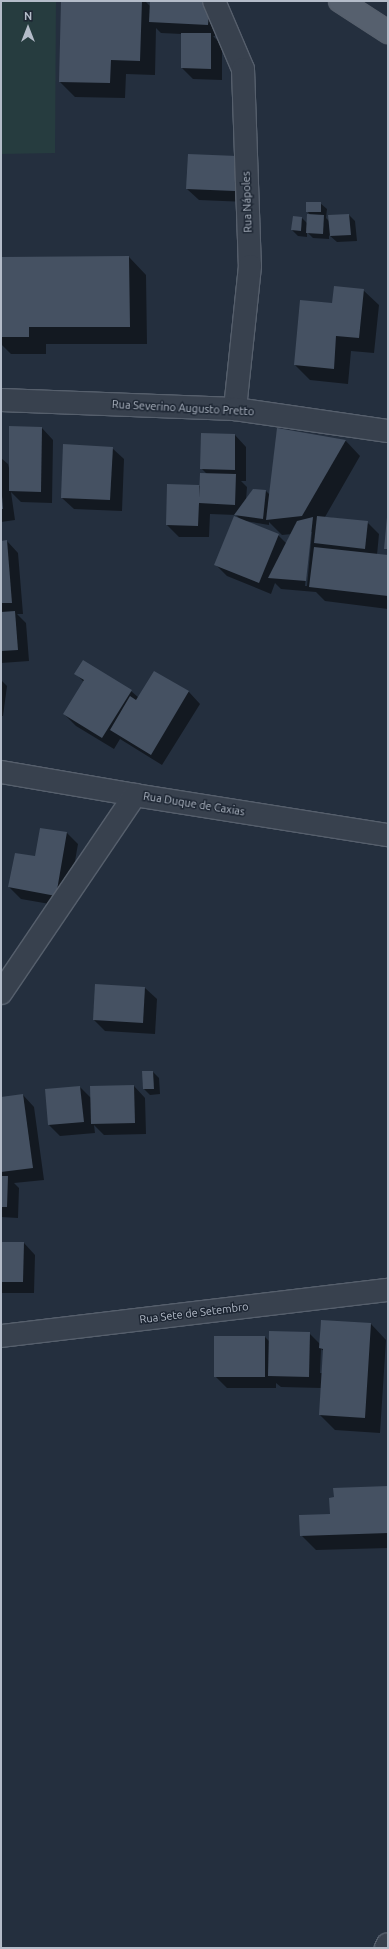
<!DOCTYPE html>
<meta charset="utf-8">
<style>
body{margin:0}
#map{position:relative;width:389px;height:1949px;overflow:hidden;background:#242f3e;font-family:Ubuntu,sans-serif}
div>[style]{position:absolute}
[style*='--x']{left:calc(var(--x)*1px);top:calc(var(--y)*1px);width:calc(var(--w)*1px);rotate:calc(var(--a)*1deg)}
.green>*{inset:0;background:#263c3f}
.shadow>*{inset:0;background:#0007}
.building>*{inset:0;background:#455162}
.roads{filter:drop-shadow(1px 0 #565f6c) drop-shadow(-1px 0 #565f6c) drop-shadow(0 1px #565f6c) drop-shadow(0 -1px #565f6c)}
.minor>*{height:22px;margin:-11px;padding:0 11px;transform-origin:11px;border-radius:11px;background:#38414e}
.major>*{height:22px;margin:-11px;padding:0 11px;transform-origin:11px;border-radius:11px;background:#56606e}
span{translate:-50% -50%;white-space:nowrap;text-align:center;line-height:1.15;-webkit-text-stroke:3px #1d2633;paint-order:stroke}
.street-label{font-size:11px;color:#b4bcc9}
.frame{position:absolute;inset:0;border:2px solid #b4bcc9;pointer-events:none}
.north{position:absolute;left:8px;top:8px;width:40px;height:40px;-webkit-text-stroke:3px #1d2633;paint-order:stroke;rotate:0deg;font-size:11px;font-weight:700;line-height:16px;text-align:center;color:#b4bcc9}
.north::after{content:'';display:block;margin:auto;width:14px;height:18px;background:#b4bcc9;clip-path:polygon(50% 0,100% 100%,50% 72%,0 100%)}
</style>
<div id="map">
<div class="green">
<div style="clip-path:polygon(1px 1px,56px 1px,55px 153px,1px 154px)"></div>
</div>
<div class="shadow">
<div style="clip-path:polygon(62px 1px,145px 1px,151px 7px,151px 1px,210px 1px,219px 36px,213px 36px,222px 45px,222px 80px,193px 79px,182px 68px,182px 34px,161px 33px,156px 28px,155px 75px,126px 74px,125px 98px,75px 97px,60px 82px)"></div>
<div style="clip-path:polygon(236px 157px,247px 202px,199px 200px,187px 189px)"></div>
<div style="clip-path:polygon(320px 203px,327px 209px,326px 218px,330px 222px,349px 215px,355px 221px,357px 241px,337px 242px,329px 235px,329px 239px,313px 238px,307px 232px,307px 237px,298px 236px,292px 230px,302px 218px,308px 224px,311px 216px,307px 211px)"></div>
<div style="clip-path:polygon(129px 257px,146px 275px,147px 344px,46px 344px,46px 354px,11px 354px,1px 344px,1px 258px)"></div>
<div style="clip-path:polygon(363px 290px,379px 305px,374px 353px,351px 351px,348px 384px,310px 380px,295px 365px,333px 304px)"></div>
<div style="clip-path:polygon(42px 428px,53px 440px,52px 503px,21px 502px,11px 492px,15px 520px,1px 522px,1px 458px,8px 464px,10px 472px)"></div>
<div style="clip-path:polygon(evenodd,235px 435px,246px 447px,246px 481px,241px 481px,247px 487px,246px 500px,254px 490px,266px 491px,270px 495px,345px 440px,360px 456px,325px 517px,367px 522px,379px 534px,377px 555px,388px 556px,388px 609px,325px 601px,316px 592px,281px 589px,275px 583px,271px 594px,227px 576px,216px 565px,241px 520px,236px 515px,210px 514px,209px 537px,179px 537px,167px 525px,168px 486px,201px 486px,207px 474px,201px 468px,235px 435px,245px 521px,269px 525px,269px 522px,282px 535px,292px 534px,287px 544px,278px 535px,245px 521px,235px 435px,310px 532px,312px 532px,307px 586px,305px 586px,310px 532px)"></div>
<div style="clip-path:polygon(112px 448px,124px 459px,122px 511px,74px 509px,62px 498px)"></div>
<div style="clip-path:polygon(7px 541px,18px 553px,23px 614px,17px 614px,26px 623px,29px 661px,1px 663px,1px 542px)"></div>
<div style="clip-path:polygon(154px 672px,189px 692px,200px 704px,162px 765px,120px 739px,114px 749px,76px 726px,64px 714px,84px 682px,76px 674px,131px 691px,139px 698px)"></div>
<div style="clip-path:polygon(1px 680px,7px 686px,3px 716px,1px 716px)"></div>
<div style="clip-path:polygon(41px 829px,67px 833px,78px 844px,67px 907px,21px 899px,9px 887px,36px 857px)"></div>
<div style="clip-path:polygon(96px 985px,145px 988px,157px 999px,155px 1034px,105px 1031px,94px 1020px)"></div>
<div style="clip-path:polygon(153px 1072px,159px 1078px,160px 1094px,150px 1095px,144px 1089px)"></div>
<div style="clip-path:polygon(134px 1086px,145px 1098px,146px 1134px,104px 1135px,94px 1125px,95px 1133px,60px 1136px,49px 1125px,80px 1087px,92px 1099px)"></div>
<div style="clip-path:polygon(23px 1095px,34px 1107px,44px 1180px,14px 1183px,19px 1188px,18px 1218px,1px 1217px,1px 1098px)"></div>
<div style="clip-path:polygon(1px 1243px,24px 1243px,35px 1255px,34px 1293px,1px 1293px)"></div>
<div style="clip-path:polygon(evenodd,321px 1321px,371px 1324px,386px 1340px,380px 1433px,335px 1430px,320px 1415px,321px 1388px,281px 1387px,276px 1383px,276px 1388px,227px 1388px,215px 1376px,265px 1337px,270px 1342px,309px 1333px,320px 1344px,321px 1321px,321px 1349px,324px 1351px,322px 1373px,320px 1373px,321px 1349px)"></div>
<div style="clip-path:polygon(388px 1487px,388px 1548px,316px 1550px,301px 1535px,331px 1515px)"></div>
</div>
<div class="building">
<div style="clip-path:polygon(61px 1px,142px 1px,140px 61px,111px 60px,110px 83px,59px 82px)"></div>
<div style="clip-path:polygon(150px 1px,210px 1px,208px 25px,149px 22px)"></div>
<div style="clip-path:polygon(181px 33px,211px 33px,211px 69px,181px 68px)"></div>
<div style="clip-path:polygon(188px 154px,237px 156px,235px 191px,186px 189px)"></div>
<div style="clip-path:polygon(306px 202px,321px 202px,321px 212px,306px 212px)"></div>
<div style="clip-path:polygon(307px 214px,324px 215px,323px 234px,306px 233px)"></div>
<div style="clip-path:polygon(349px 214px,351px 235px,330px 236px,328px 215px)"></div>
<div style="clip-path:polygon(293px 216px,302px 217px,301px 231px,291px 230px)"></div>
<div style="clip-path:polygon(129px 256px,130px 327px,29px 327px,29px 337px,1px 337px,1px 257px)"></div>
<div style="clip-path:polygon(334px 286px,364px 289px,359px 338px,336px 336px,334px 369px,294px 365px,300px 300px,332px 303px)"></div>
<div style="clip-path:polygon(9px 426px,42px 427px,41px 492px,9px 491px)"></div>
<div style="clip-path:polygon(277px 428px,346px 440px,302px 516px,266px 520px)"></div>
<div style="clip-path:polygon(201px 433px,235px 434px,235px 470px,200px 469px)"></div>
<div style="clip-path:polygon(63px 444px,113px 447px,110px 500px,61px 498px)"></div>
<div style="clip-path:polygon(200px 473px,236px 474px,235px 505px,199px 503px,198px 526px,166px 525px,167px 484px,199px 485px,199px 498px)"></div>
<div style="clip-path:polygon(253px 489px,266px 490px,263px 519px,234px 515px)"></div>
<div style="clip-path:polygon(2px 496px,3px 509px,1px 509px,1px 497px)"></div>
<div style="clip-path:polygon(234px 516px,279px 534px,259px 583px,214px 565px)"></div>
<div style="clip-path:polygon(317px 516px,368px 521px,365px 549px,314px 543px)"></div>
<div style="clip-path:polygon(313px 517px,306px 581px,268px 578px,297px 521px)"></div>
<div style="clip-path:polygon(387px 517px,388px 517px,388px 549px,384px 549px)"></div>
<div style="clip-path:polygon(7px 540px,12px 603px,1px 603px,1px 541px)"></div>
<div style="clip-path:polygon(314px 547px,388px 555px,388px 596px,309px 587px)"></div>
<div style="clip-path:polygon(15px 611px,18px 650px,1px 651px,1px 612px)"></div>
<div style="clip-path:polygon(83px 660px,132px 690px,102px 738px,63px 714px,84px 680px,74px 674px)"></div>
<div style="clip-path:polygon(154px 671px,189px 691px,151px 755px,110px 730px,130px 696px,136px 700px)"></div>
<div style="clip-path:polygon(40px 828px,67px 832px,56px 896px,8px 887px,15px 853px,35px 856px)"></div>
<div style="clip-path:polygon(95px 984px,145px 987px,143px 1023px,93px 1020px)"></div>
<div style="clip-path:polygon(142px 1071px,153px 1071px,154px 1089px,143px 1089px)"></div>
<div style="clip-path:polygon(134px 1085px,135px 1123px,91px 1124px,90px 1086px)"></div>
<div style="clip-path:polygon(80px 1086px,84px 1122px,48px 1125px,45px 1089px)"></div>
<div style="clip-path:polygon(23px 1094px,33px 1168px,1px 1172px,1px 1097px)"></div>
<div style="clip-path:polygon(1px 1176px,8px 1176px,7px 1207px,1px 1207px)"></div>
<div style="clip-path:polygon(1px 1242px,24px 1242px,23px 1282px,1px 1282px)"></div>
<div style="clip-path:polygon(321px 1320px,371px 1323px,365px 1418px,319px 1415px,323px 1349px,319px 1348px)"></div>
<div style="clip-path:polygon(269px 1331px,310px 1332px,309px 1377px,268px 1376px)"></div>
<div style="clip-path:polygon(214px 1336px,265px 1336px,265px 1377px,214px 1377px)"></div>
<div style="clip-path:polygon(388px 1486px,388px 1533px,300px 1536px,299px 1515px,330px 1514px,329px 1498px,334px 1497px,333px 1488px)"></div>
</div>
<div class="roads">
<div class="minor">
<div style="--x:214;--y:1;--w:74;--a:66.9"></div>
<div style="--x:243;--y:69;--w:197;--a:88"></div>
<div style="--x:250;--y:266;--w:144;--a:96"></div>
<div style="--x:1;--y:400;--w:234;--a:2.2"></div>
<div style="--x:235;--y:409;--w:155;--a:8.2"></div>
<div style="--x:1;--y:772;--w:136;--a:9.7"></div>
<div style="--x:135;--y:795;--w:256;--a:9"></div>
<div style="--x:1;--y:993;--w:239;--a:-55.9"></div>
<div style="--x:1;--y:1336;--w:390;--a:-6.8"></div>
<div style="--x:386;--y:1948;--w:4;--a:-63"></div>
</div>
<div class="major">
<div style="--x:340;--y:1;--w:57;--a:32.9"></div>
</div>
</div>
<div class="street-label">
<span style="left:247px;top:202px;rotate:-92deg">Rua Nápoles</span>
<span style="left:183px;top:408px;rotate:3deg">Rua Severino Augusto Pretto</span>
<span style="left:194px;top:804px;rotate:9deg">Rua Duque de Caxias</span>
<span style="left:194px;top:1313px;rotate:-7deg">Rua Sete de Setembro</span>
</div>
<div class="frame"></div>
<div class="north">N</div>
</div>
